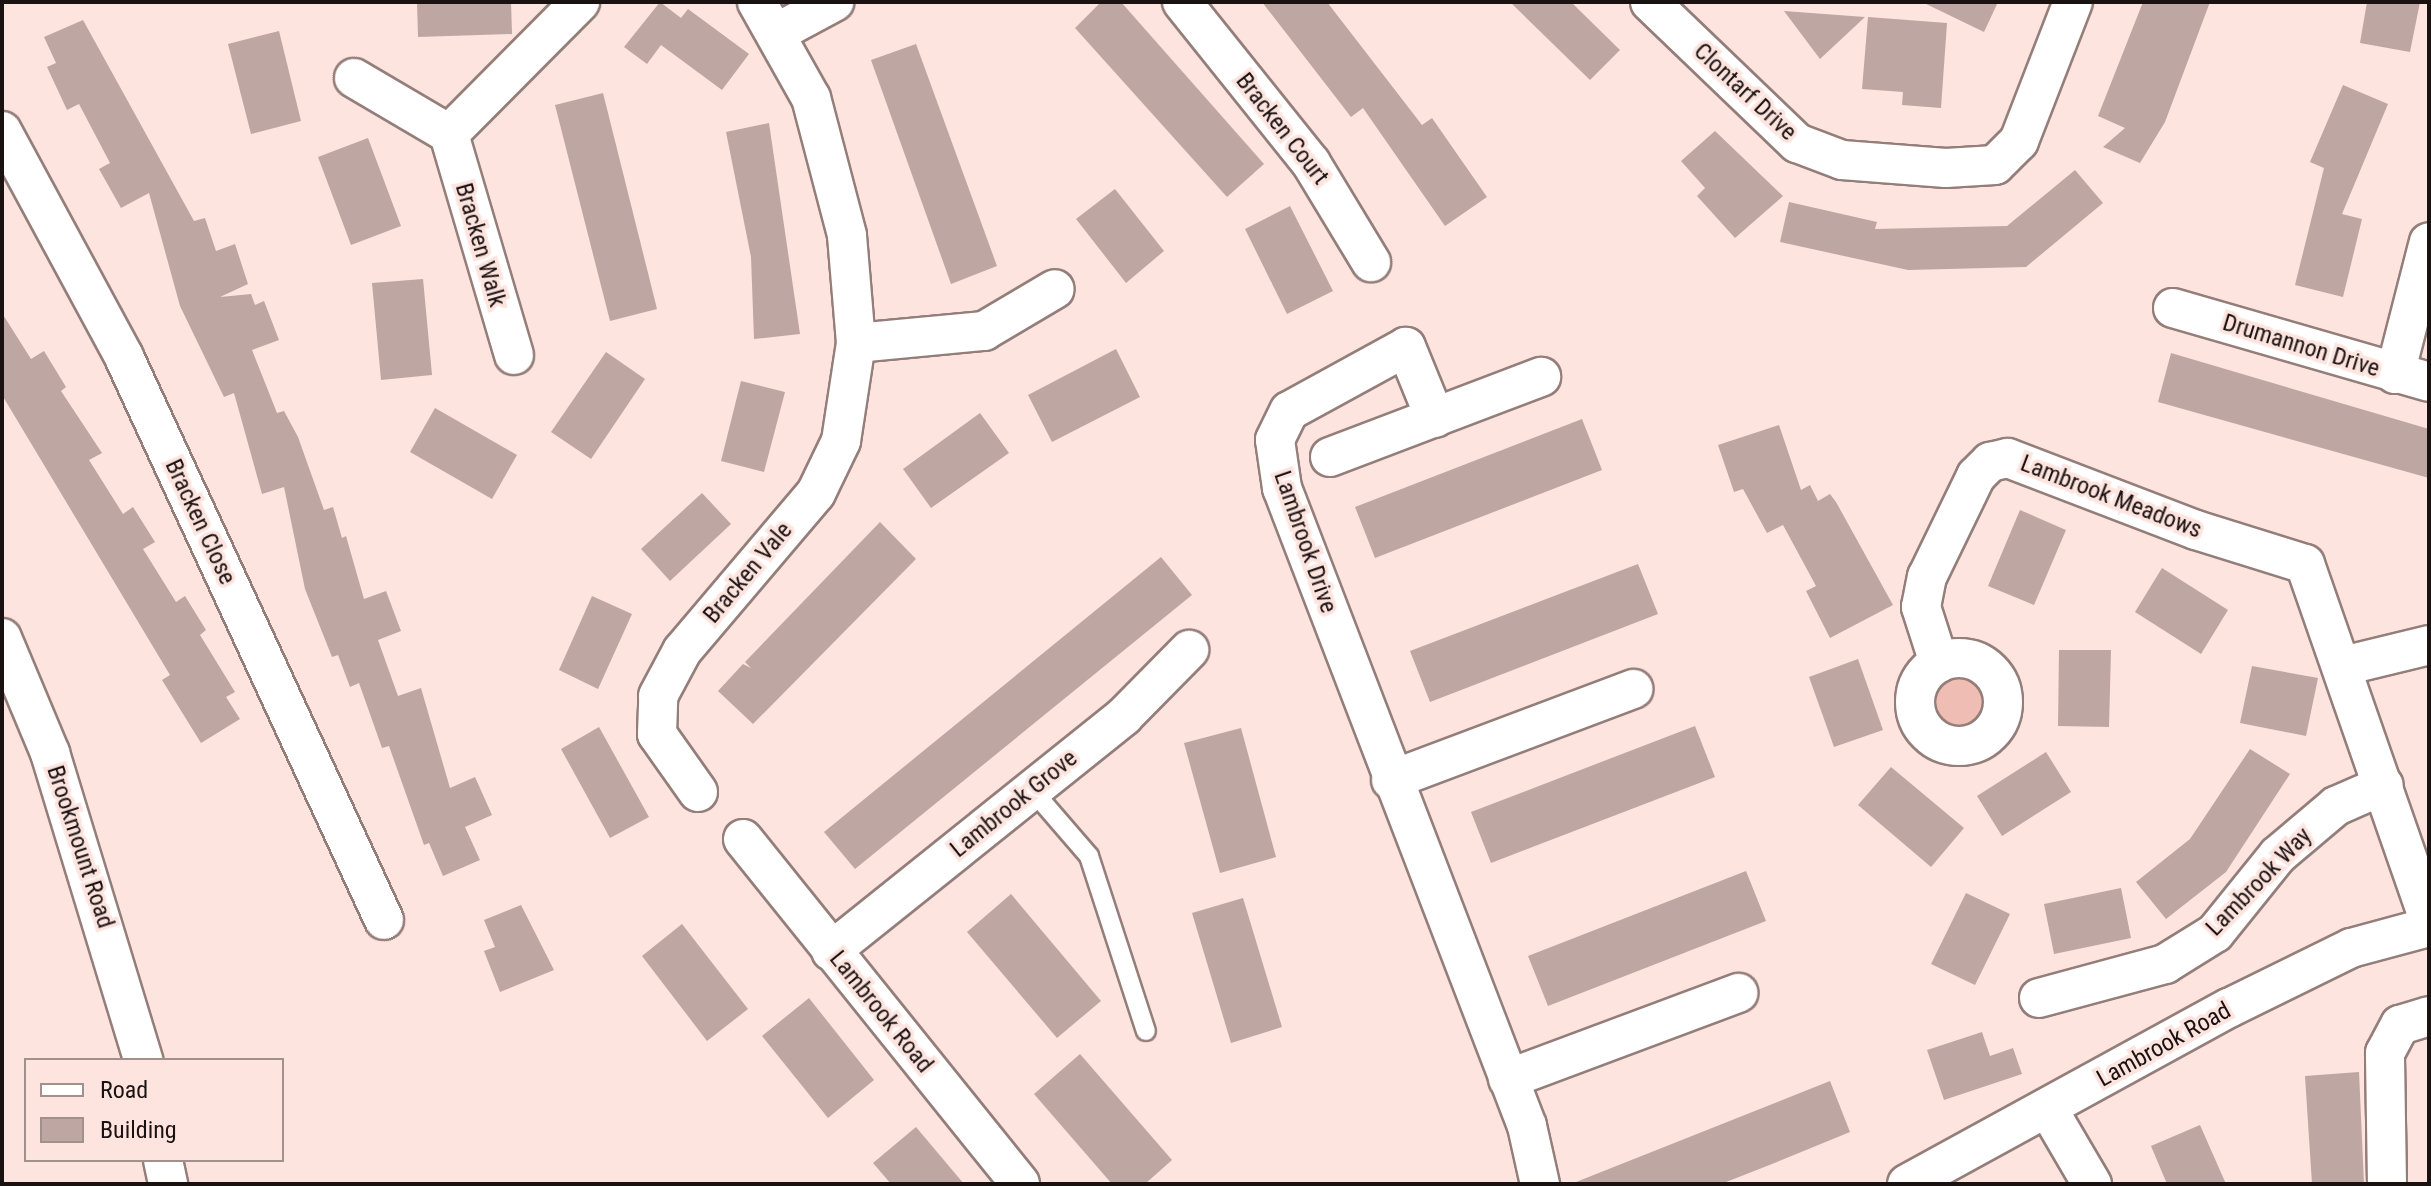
<!DOCTYPE html>
<style>
body{margin:0}
#map{position:relative;width:2431px;height:1186px;overflow:hidden;background:#fde4df;font-family:"Roboto Condensed",sans-serif}
div>[style]{position:absolute}
[style*='--x']{left:calc(var(--x)*1px);top:calc(var(--y)*1px);width:calc(var(--w)*1px);rotate:calc(var(--a)*1deg)}
.green>*{inset:0;background:#efbdb4}
.round{border-radius:50%}
.building>*{inset:0;background:#bea6a2}
.roads{filter:drop-shadow(2px 0 #947e7a) drop-shadow(-2px 0 #947e7a) drop-shadow(0 2px #947e7a) drop-shadow(0 -2px #947e7a)}
.lane>*{height:18px;margin:-9px;padding:0 9px;transform-origin:9px;border-radius:9px;background:#fff}
.street>*{height:38px;margin:-19px;padding:0 19px;transform-origin:19px;border-radius:19px;background:#fff}
.street>.ring{margin:-19px;padding:0;box-sizing:content-box;background:none;border:38px solid #fff;border-radius:50%}
span{translate:-50% -50%;white-space:nowrap;text-align:center;line-height:1.15;-webkit-text-stroke:7px #fde4df;paint-order:stroke}
.street-label{font-size:24px;color:#1a1211}
.frame{position:absolute;inset:0;border:4px solid #1a1211;pointer-events:none}
.legend{position:absolute;left:24px;top:1058px;width:260px;height:104px;box-sizing:border-box;background:#fde4df;border:2px solid #a2908d;margin:0;padding:10px 14px;list-style:none;font-size:24px;color:#1a1211}
.legend li{display:flex;align-items:center;gap:16px;height:40px}
.legend b{width:40px;border:2px solid #a2908d}
</style>
<div id="map">
<div class="green">
<div class="round" style="left:1933px;top:677px;width:52px;height:52px"></div>
</div>
<div class="building">
<div style="clip-path:polygon(417px 2px,511px 2px,512px 34px,418px 37px)"></div>
<div style="clip-path:polygon(660px 2px,681px 18px,688px 9px,749px 54px,722px 90px,661px 45px,647px 64px,624px 47px)"></div>
<div style="clip-path:polygon(1101px 2px,1121px 2px,1264px 164px,1227px 197px,1075px 28px)"></div>
<div style="clip-path:polygon(1262px 2px,1327px 2px,1422px 125px,1432px 118px,1487px 197px,1445px 226px,1363px 108px,1351px 117px)"></div>
<div style="clip-path:polygon(1510px 2px,1571px 2px,1620px 50px,1590px 80px)"></div>
<div style="clip-path:polygon(1922px 2px,1998px 2px,1984px 32px)"></div>
<div style="clip-path:polygon(2143px 2px,2210px 2px,2165px 122px,2140px 163px,2103px 147px,2125px 128px,2098px 116px)"></div>
<div style="clip-path:polygon(2367px 2px,2420px 2px,2410px 52px,2360px 43px)"></div>
<div style="clip-path:polygon(1784px 11px,1865px 17px,1820px 59px)"></div>
<div style="clip-path:polygon(1868px 17px,1947px 23px,1941px 108px,1902px 105px,1903px 92px,1862px 89px)"></div>
<div style="clip-path:polygon(83px 20px,194px 221px,205px 218px,216px 251px,235px 244px,248px 284px,220px 297px,251px 294px,255px 305px,264px 301px,279px 340px,252px 350px,277px 413px,284px 411px,298px 437px,324px 510px,333px 507px,342px 538px,346px 536px,364px 599px,386px 591px,401px 631px,378px 640px,398px 696px,421px 688px,450px 788px,475px 777px,492px 815px,465px 827px,480px 860px,443px 876px,429px 843px,424px 845px,389px 746px,382px 748px,359px 683px,350px 687px,338px 655px,332px 657px,305px 589px,284px 487px,262px 494px,234px 393px,224px 397px,180px 306px,149px 193px,121px 208px,99px 169px,110px 163px,79px 104px,67px 110px,47px 67px,56px 63px,44px 37px)"></div>
<div style="clip-path:polygon(279px 31px,301px 121px,251px 134px,228px 44px)"></div>
<div style="clip-path:polygon(916px 44px,997px 266px,951px 284px,871px 60px)"></div>
<div style="clip-path:polygon(2343px 85px,2388px 104px,2342px 214px,2362px 219px,2343px 297px,2295px 285px,2324px 168px,2310px 162px)"></div>
<div style="clip-path:polygon(603px 93px,657px 309px,610px 321px,555px 105px)"></div>
<div style="clip-path:polygon(769px 123px,800px 334px,754px 339px,751px 257px,726px 132px)"></div>
<div style="clip-path:polygon(1715px 131px,1783px 196px,1735px 238px,1697px 196px,1705px 188px,1681px 161px)"></div>
<div style="clip-path:polygon(368px 138px,401px 226px,351px 245px,318px 157px)"></div>
<div style="clip-path:polygon(2075px 170px,2103px 203px,2026px 267px,1908px 270px,1780px 242px,1789px 202px,1877px 222px,1875px 229px,2007px 226px)"></div>
<div style="clip-path:polygon(1115px 189px,1164px 251px,1126px 283px,1076px 219px)"></div>
<div style="clip-path:polygon(1290px 206px,1333px 291px,1287px 314px,1245px 229px)"></div>
<div style="clip-path:polygon(423px 279px,432px 375px,381px 380px,372px 283px)"></div>
<div style="clip-path:polygon(2px 313px,31px 359px,44px 351px,66px 387px,61px 391px,102px 453px,89px 460px,123px 514px,133px 507px,155px 542px,143px 549px,176px 602px,185px 596px,206px 630px,200px 635px,235px 692px,226px 697px,240px 719px,201px 743px,162px 680px,170px 675px,2px 395px)"></div>
<div style="clip-path:polygon(1116px 349px,1140px 397px,1052px 442px,1028px 395px)"></div>
<div style="clip-path:polygon(606px 352px,645px 379px,591px 459px,551px 432px)"></div>
<div style="clip-path:polygon(2171px 353px,2429px 429px,2429px 478px,2158px 402px)"></div>
<div style="clip-path:polygon(741px 381px,785px 392px,764px 472px,721px 461px)"></div>
<div style="clip-path:polygon(435px 408px,517px 455px,492px 499px,410px 452px)"></div>
<div style="clip-path:polygon(980px 413px,1009px 453px,931px 508px,903px 469px)"></div>
<div style="clip-path:polygon(1582px 419px,1602px 470px,1375px 558px,1355px 507px)"></div>
<div style="clip-path:polygon(1779px 425px,1801px 490px,1810px 485px,1818px 501px,1830px 494px,1836px 502px,1893px 605px,1830px 638px,1806px 591px,1816px 586px,1783px 525px,1767px 533px,1743px 489px,1734px 492px,1718px 445px)"></div>
<div style="clip-path:polygon(702px 493px,731px 524px,670px 581px,641px 549px)"></div>
<div style="clip-path:polygon(2020px 510px,2066px 530px,2034px 605px,1988px 586px)"></div>
<div style="clip-path:polygon(880px 522px,916px 559px,753px 724px,718px 691px,743px 664px,751px 668px,745px 662px)"></div>
<div style="clip-path:polygon(1161px 557px,1192px 595px,855px 869px,824px 832px)"></div>
<div style="clip-path:polygon(1638px 564px,1658px 614px,1430px 702px,1410px 651px)"></div>
<div style="clip-path:polygon(2162px 568px,2228px 610px,2201px 654px,2135px 612px)"></div>
<div style="clip-path:polygon(592px 596px,632px 614px,598px 689px,559px 670px)"></div>
<div style="clip-path:polygon(2059px 650px,2111px 650px,2109px 727px,2058px 726px)"></div>
<div style="clip-path:polygon(1858px 659px,1883px 730px,1834px 747px,1809px 677px)"></div>
<div style="clip-path:polygon(2252px 666px,2318px 678px,2306px 736px,2240px 723px)"></div>
<div style="clip-path:polygon(1695px 726px,1715px 777px,1491px 863px,1471px 812px)"></div>
<div style="clip-path:polygon(599px 727px,649px 817px,610px 838px,561px 749px)"></div>
<div style="clip-path:polygon(1241px 728px,1276px 857px,1220px 873px,1184px 743px)"></div>
<div style="clip-path:polygon(2250px 749px,2290px 774px,2226px 872px,2166px 919px,2136px 882px,2190px 839px)"></div>
<div style="clip-path:polygon(2046px 752px,2071px 792px,2002px 836px,1977px 796px)"></div>
<div style="clip-path:polygon(1891px 767px,1964px 828px,1931px 867px,1858px 805px)"></div>
<div style="clip-path:polygon(1746px 871px,1766px 921px,1548px 1006px,1528px 956px)"></div>
<div style="clip-path:polygon(2121px 888px,2131px 938px,2054px 954px,2044px 904px)"></div>
<div style="clip-path:polygon(1966px 893px,2010px 914px,1975px 985px,1931px 964px)"></div>
<div style="clip-path:polygon(1011px 894px,1101px 1001px,1057px 1038px,967px 932px)"></div>
<div style="clip-path:polygon(1243px 898px,1282px 1027px,1231px 1043px,1192px 913px)"></div>
<div style="clip-path:polygon(521px 905px,554px 970px,500px 992px,484px 951px,495px 947px,484px 920px)"></div>
<div style="clip-path:polygon(682px 924px,748px 1009px,707px 1041px,642px 956px)"></div>
<div style="clip-path:polygon(809px 998px,874px 1080px,828px 1118px,762px 1036px)"></div>
<div style="clip-path:polygon(1982px 1032px,1990px 1056px,2013px 1048px,2022px 1074px,1944px 1100px,1927px 1050px)"></div>
<div style="clip-path:polygon(1080px 1054px,1172px 1160px,1145px 1184px,1112px 1184px,1034px 1094px)"></div>
<div style="clip-path:polygon(2359px 1072px,2364px 1184px,2312px 1184px,2305px 1076px)"></div>
<div style="clip-path:polygon(1830px 1081px,1850px 1132px,1772px 1164px,1721px 1184px,1571px 1184px)"></div>
<div style="clip-path:polygon(2200px 1125px,2226px 1184px,2167px 1184px,2151px 1146px)"></div>
<div style="clip-path:polygon(916px 1127px,964px 1184px,891px 1184px,873px 1163px)"></div>
</div>
<div class="roads">
<div class="lane">
<div style="--x:1032;--y:790;--w:87;--a:49.2"></div>
<div style="--x:1089;--y:856;--w:184;--a:72"></div>
</div>
<div class="street">
<div style="--x:1182;--y:2;--w:206;--a:51.3"></div>
<div style="--x:1311;--y:163;--w:116;--a:58.8"></div>
<div style="--x:1650;--y:2;--w:204;--a:43.8"></div>
<div style="--x:1797;--y:143;--w:48;--a:20.7"></div>
<div style="--x:1842;--y:160;--w:104;--a:4.4"></div>
<div style="--x:1946;--y:168;--w:49;--a:-3.5"></div>
<div style="--x:1995;--y:165;--w:34;--a:-45"></div>
<div style="--x:2019;--y:141;--w:149;--a:-68.8"></div>
<div style="--x:778;--y:32;--w:64;--a:-28.2"></div>
<div style="--x:354;--y:78;--w:110;--a:30.5"></div>
<div style="--x:2;--y:131;--w:257;--a:61.6"></div>
<div style="--x:124;--y:357;--w:620;--a:65.21"></div>
<div style="--x:2173;--y:308;--w:266;--a:16.1"></div>
<div style="--x:856;--y:343;--w:129;--a:-5.4"></div>
<div style="--x:984;--y:331;--w:82;--a:-30.6"></div>
<div style="--x:514;--y:355;--w:230;--a:-106.4"></div>
<div style="--x:449;--y:134;--w:186;--a:-45.2"></div>
<div style="--x:2395;--y:374;--w:136;--a:-75.6"></div>
<div style="--x:1435;--y:418;--w:77;--a:-112.2"></div>
<div style="--x:1406;--y:347;--w:133;--a:151.3"></div>
<div style="--x:1289;--y:411;--w:32;--a:116"></div>
<div style="--x:1275;--y:440;--w:49;--a:81.7"></div>
<div style="--x:1282;--y:488;--w:683;--a:68.99"></div>
<div style="--x:1527;--y:1126;--w:59;--a:77.4"></div>
<div style="--x:1330;--y:457;--w:226;--a:-20.8"></div>
<div style="--x:2;--y:638;--w:125;--a:67.3"></div>
<div style="--x:50;--y:753;--w:321;--a:73.1"></div>
<div class="ring" style="left:1915px;top:658px;width:50px;height:50px"></div>
<div style="--x:1939;--y:663;--w:59;--a:-107.8"></div>
<div style="--x:1921;--y:607;--w:31;--a:-79"></div>
<div style="--x:1927;--y:577;--w:112;--a:-64.1"></div>
<div style="--x:1976;--y:476;--w:20;--a:-45"></div>
<div style="--x:1990;--y:462;--w:18;--a:-13"></div>
<div style="--x:2008;--y:458;--w:201;--a:21"></div>
<div style="--x:2196;--y:530;--w:114;--a:17.3"></div>
<div style="--x:2305;--y:564;--w:378;--a:70.8"></div>
<div style="--x:2343;--y:666;--w:89;--a:-13.7"></div>
<div style="--x:1391;--y:780;--w:259;--a:-20.6"></div>
<div style="--x:698;--y:792;--w:71;--a:-125.3"></div>
<div style="--x:657;--y:734;--w:38;--a:-88"></div>
<div style="--x:658;--y:696;--w:51;--a:-61.9"></div>
<div style="--x:682;--y:651;--w:207;--a:-49.7"></div>
<div style="--x:816;--y:493;--w:58;--a:-64.3"></div>
<div style="--x:841;--y:441;--w:99;--a:-81.3"></div>
<div style="--x:856;--y:343;--w:108;--a:-94.8"></div>
<div style="--x:847;--y:235;--w:142;--a:-104.7"></div>
<div style="--x:811;--y:98;--w:110;--a:-119.4"></div>
<div style="--x:743;--y:839;--w:442;--a:51.2"></div>
<div style="--x:831;--y:951;--w:376;--a:-38.7"></div>
<div style="--x:1124;--y:716;--w:93;--a:-45.4"></div>
<div style="--x:2039;--y:998;--w:131;--a:-15.1"></div>
<div style="--x:2165;--y:964;--w:59;--a:-31.8"></div>
<div style="--x:2215;--y:933;--w:100;--a:-51.1"></div>
<div style="--x:2278;--y:855;--w:76;--a:-40.2"></div>
<div style="--x:2336;--y:806;--w:52;--a:-23.6"></div>
<div style="--x:1508;--y:1079;--w:246;--a:-20.5"></div>
<div style="--x:2048;--y:1109;--w:87;--a:59.6"></div>
<div style="--x:163;--y:1160;--w:25;--a:78"></div>
<div style="--x:1907;--y:1184;--w:367;--a:-28.7"></div>
<div style="--x:2229;--y:1008;--w:136;--a:-26.2"></div>
<div style="--x:2351;--y:948;--w:81;--a:-15.1"></div>
<div style="--x:2387;--y:1184;--w:131;--a:-90.9"></div>
<div style="--x:2385;--y:1053;--w:32;--a:-62"></div>
<div style="--x:2400;--y:1025;--w:30;--a:-17"></div>
</div>
</div>
<div class="street-label">
<span style="left:1745px;top:92px;rotate:43deg">Clontarf Drive</span>
<span style="left:1282px;top:129px;rotate:52deg">Bracken Court</span>
<span style="left:480px;top:245px;rotate:74deg">Bracken Walk</span>
<span style="left:2301px;top:346px;rotate:17deg">Drumannon Drive</span>
<span style="left:2111px;top:497px;rotate:21deg">Lambrook Meadows</span>
<span style="left:200px;top:522px;rotate:65deg">Bracken Close</span>
<span style="left:1305px;top:542px;rotate:71deg">Lambrook Drive</span>
<span style="left:748px;top:573px;rotate:-50deg">Bracken Vale</span>
<span style="left:1014px;top:804px;rotate:-39deg">Lambrook Grove</span>
<span style="left:80px;top:847px;rotate:72deg">Brookmount Road</span>
<span style="left:2259px;top:882px;rotate:-46deg">Lambrook Way</span>
<span style="left:881px;top:1012px;rotate:51deg">Lambrook Road</span>
<span style="left:2164px;top:1045px;rotate:-29deg">Lambrook Road</span>
</div>
<div class="frame"></div>
<ul class="legend">
<li><b style="height:10px;background:#fff"></b>Road</li>
<li><b style="height:22px;background:#bea6a2"></b>Building</li>
</ul>
</div>
